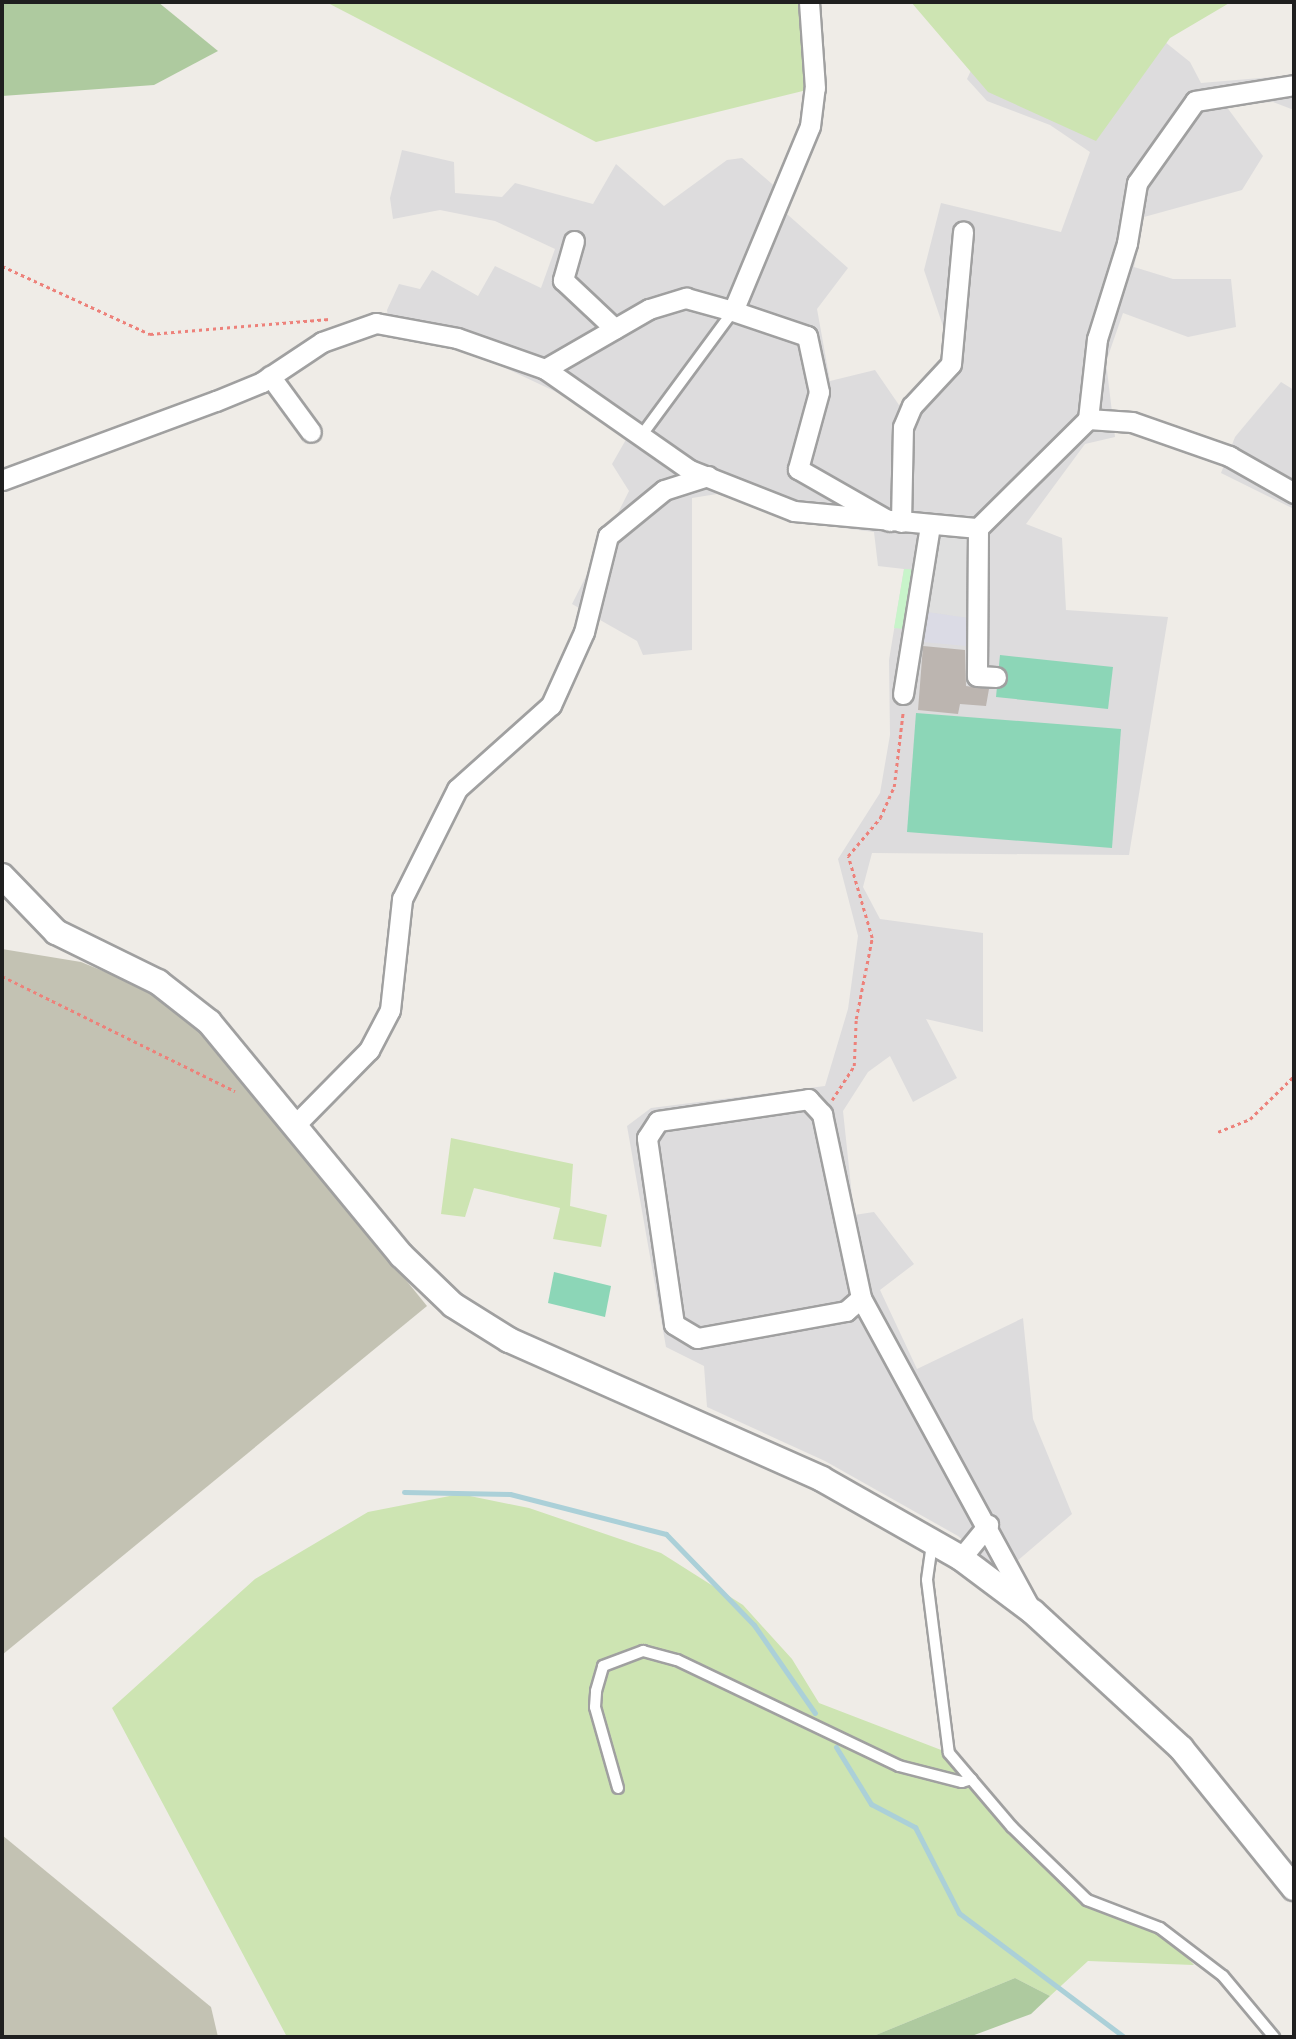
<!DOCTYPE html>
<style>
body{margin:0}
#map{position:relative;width:1296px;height:2039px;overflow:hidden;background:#efece7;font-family:"Golos Text",sans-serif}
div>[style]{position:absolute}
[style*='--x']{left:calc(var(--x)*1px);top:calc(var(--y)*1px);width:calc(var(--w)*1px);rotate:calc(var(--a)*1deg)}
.residential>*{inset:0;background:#dddcdd}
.construction>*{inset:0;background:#c3c2b3}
.grass>*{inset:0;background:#cde4b2}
.forest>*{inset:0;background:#aeca9f}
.park>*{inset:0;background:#c8f4ca}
.pitch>*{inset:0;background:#8cd6b7}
.parking>*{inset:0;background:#dfdfdf}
.plaza>*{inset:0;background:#dbdbe5}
.stream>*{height:5px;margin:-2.5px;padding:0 2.5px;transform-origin:2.5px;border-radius:2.5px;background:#abd0d8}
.building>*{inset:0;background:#bcb5b0}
.path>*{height:2.5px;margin-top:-1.25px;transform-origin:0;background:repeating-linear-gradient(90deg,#ed817a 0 3.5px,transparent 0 7px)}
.roads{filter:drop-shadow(2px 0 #a0a0a0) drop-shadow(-2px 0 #a0a0a0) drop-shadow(0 2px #a0a0a0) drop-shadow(0 -2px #a0a0a0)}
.service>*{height:10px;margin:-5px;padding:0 5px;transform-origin:5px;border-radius:5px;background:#fff}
.minor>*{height:19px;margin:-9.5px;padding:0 9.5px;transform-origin:9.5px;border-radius:9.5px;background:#fff}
.tertiary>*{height:24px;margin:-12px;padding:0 12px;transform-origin:12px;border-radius:12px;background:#fff}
span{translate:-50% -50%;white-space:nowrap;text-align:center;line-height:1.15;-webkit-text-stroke:5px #fff;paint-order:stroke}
.frame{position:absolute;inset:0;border:4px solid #1f1f1f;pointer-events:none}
</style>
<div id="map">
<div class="residential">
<div style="clip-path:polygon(988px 34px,1155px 34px,1190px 62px,1201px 83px,1294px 75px,1294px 110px,1273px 102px,1226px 106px,1263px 156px,1242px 190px,1144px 217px,1134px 267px,1173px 279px,1231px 279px,1236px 327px,1188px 337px,1123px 313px,1106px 362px,1115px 437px,1085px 444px,1026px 524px,1062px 538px,1066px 610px,1168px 617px,1129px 855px,872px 853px,863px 887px,880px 919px,983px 933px,983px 1032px,926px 1019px,957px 1078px,913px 1102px,890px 1056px,868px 1072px,843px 1111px,854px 1215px,874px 1212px,914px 1264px,880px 1290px,917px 1369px,1023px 1318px,1033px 1419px,1072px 1514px,1002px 1574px,958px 1536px,825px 1461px,707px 1407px,704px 1366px,666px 1347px,627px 1126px,651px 1108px,825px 1086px,848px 1009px,858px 936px,838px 859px,880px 793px,890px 735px,889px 660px,904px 569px,878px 566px,874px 532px,796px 522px,717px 494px,692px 498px,692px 650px,643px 655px,637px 641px,572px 604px,629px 491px,612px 464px,628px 436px,588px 407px,486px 359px,437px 342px,391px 338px,387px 310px,399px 284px,420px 289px,432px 270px,478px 296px,495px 266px,541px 288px,555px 249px,495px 221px,440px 210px,393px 219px,390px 198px,402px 150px,454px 162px,455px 193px,502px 197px,515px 183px,593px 204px,616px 164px,664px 206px,727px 160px,742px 158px,786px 196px,779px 207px,848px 268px,817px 309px,830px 381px,875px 370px,899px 405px,943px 355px,943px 326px,924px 270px,941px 203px,1061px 232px,1090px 152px,1050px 125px,987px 101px,967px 79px)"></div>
<div style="clip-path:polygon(1281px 382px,1294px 390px,1294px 509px,1221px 473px,1235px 437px)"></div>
</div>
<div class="construction">
<div style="clip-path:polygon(2px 949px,81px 962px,152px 991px,203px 1030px,427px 1306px,2px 1655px)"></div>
<div style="clip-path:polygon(2px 1835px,211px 2007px,218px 2037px,2px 2037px)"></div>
</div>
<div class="grass">
<div style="clip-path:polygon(326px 2px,809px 2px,815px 88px,596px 142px)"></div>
<div style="clip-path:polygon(911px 2px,1231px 2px,1170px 38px,1096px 141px,988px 92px)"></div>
<div style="clip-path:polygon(451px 1138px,573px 1164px,570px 1206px,607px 1215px,601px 1247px,553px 1239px,560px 1208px,474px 1188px,465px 1217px,441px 1214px)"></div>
<div style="clip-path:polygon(460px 1494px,529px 1508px,661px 1553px,743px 1605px,792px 1659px,819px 1703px,949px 1753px,1087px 1900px,1160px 1928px,1194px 1965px,1088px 1961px,1050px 1996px,1015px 1978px,871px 2037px,287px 2037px,112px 1708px,255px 1579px,368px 1512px)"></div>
</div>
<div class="forest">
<div style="clip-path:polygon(2px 2px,158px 2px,218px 51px,154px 85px,2px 96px)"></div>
<div style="clip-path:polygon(1015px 1978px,1050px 1996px,1031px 2014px,969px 2037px,871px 2037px)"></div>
</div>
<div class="park">
<div style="clip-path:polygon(904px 569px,925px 570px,914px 630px,894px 628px)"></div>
</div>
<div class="pitch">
<div style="clip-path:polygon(1000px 655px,1113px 667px,1108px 709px,996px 697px)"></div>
<div style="clip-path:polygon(916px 713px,1121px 729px,1112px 848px,907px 832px)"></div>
<div style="clip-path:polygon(554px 1272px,611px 1286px,605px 1317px,548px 1303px)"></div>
</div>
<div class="parking">
<div style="clip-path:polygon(930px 526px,978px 528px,975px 619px,920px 611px)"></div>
</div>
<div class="plaza">
<div style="clip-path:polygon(920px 611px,975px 619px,977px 647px,911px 641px)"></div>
</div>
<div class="stream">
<div style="--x:404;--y:1492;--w:106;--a:1.1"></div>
<div style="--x:510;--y:1494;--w:161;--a:14.4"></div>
<div style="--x:666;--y:1534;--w:127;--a:46"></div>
<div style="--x:754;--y:1625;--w:107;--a:55.3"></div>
<div style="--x:836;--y:1747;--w:67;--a:58.4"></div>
<div style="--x:871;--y:1804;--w:50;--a:27.6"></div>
<div style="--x:915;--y:1827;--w:97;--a:62.9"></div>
<div style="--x:959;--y:1913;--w:206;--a:36.9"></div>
</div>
<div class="building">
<div style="clip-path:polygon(923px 646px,965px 650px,966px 686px,989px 689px,986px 706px,960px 704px,958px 714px,918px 710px)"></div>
</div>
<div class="path">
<div style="--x:2;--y:266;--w:163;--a:24.7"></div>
<div style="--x:150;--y:334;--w:180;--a:-4.8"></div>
<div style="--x:2;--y:976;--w:260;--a:26.3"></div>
<div style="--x:832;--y:1100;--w:40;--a:-57.1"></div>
<div style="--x:854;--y:1066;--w:47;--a:-87.6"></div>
<div style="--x:856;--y:1019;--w:83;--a:-78.8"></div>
<div style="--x:872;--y:938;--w:85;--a:-106.3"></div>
<div style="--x:848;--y:856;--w:50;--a:-49.9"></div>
<div style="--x:880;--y:818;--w:34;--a:-66"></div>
<div style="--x:894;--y:787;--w:76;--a:-83.2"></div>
<div style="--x:1218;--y:1132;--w:35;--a:-22"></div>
<div style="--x:1250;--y:1119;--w:62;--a:-44.3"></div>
</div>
<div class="roads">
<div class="service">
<div style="--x:641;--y:436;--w:155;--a:-53.6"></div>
<div style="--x:932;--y:1544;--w:36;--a:98"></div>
<div style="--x:927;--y:1580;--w:174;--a:82.8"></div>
<div style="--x:949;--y:1753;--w:97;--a:49.6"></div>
<div style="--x:1012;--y:1827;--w:105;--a:44.2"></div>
<div style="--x:1087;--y:1900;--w:78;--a:21"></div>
<div style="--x:1160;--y:1928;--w:79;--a:37.3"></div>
<div style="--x:1223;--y:1976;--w:80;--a:50.1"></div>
<div style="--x:618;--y:1788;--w:84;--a:-105.9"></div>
<div style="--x:595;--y:1707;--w:16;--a:-86"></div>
<div style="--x:596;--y:1691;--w:26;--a:-74"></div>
<div style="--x:603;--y:1666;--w:43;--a:-20.6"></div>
<div style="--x:643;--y:1651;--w:35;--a:15"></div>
<div style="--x:677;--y:1660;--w:246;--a:25.5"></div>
<div style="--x:899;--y:1766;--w:65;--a:14.3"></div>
<div style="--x:962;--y:1782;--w:10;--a:-17"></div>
</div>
<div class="minor">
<div style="--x:574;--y:241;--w:41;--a:105.8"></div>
<div style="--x:563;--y:280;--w:71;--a:43.3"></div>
<div style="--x:733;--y:311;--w:78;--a:18.7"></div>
<div style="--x:807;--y:336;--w:57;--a:77.9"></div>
<div style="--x:819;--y:392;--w:80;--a:105.3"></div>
<div style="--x:798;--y:469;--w:105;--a:29.7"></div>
<div style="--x:545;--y:369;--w:120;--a:-30"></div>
<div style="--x:649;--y:309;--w:39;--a:-17"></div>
<div style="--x:686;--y:298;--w:49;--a:15.5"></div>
<div style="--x:733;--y:311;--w:200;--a:-67.4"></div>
<div style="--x:810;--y:126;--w:38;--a:-83"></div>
<div style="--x:815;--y:88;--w:86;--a:-94"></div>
<div style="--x:270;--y:376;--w:69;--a:53.8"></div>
<div style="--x:1088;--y:419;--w:81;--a:-83.6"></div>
<div style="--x:1097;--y:339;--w:101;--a:-72.6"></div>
<div style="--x:1127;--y:243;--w:61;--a:-80.5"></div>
<div style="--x:1137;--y:183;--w:100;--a:-54.7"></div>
<div style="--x:1195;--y:101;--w:100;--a:-9.2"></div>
<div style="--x:2;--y:480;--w:228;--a:-20.3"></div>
<div style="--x:216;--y:401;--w:50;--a:-22.4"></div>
<div style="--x:262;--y:382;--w:72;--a:-33.7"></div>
<div style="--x:322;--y:342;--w:57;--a:-19.4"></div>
<div style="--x:376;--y:323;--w:82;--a:10.5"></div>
<div style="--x:457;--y:338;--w:93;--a:19.4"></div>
<div style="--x:545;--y:369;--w:177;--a:34.9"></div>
<div style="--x:690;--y:470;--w:112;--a:21.5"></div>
<div style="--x:794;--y:511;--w:185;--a:5.3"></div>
<div style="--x:978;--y:528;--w:155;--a:-44.7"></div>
<div style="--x:1088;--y:419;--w:44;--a:3.9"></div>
<div style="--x:1132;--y:422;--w:103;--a:19.3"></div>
<div style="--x:1229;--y:456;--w:75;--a:29.6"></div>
<div style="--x:901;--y:522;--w:95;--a:-88.8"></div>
<div style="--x:903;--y:427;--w:23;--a:-67"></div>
<div style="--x:912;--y:406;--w:57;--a:-47.1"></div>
<div style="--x:951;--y:364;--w:133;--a:-84.8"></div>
<div style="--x:978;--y:528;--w:148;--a:90.4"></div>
<div style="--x:977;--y:676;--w:19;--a:3"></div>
<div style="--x:903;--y:694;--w:170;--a:-80.9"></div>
<div style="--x:297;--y:1123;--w:103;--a:-45.4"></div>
<div style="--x:369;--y:1050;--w:45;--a:-62.3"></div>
<div style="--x:390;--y:1010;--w:112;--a:-83.8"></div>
<div style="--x:402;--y:899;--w:123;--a:-63.4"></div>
<div style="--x:457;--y:789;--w:126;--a:-41.8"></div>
<div style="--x:551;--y:705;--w:80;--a:-65.7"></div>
<div style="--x:584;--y:632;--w:99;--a:-76"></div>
<div style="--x:608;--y:536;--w:72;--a:-39.4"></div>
<div style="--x:664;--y:490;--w:46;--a:-17.7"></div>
<div style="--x:861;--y:1298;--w:20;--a:139"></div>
<div style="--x:846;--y:1311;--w:151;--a:169.7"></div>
<div style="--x:697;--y:1338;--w:27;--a:-149"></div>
<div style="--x:674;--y:1324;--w:188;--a:-98.3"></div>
<div style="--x:647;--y:1138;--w:20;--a:-57"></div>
<div style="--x:658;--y:1121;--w:152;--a:-8.3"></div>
<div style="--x:808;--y:1099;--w:21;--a:47"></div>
<div style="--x:822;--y:1114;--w:188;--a:78"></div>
<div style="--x:861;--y:1298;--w:357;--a:61.4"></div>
<div style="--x:961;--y:1558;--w:43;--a:-50.7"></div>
</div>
<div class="tertiary">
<div style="--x:2;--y:876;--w:78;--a:46"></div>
<div style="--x:56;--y:932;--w:114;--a:26.1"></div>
<div style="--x:158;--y:982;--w:65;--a:38.1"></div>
<div style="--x:209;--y:1022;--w:302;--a:50.5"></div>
<div style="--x:401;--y:1255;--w:72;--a:43.9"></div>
<div style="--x:453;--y:1305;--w:66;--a:32"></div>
<div style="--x:509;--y:1340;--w:342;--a:23.9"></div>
<div style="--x:822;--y:1479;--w:160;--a:29.6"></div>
<div style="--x:961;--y:1558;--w:90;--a:36.9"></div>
<div style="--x:1033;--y:1612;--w:201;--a:42.6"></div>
<div style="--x:1181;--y:1748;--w:180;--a:51.1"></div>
</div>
</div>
<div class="frame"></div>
</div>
